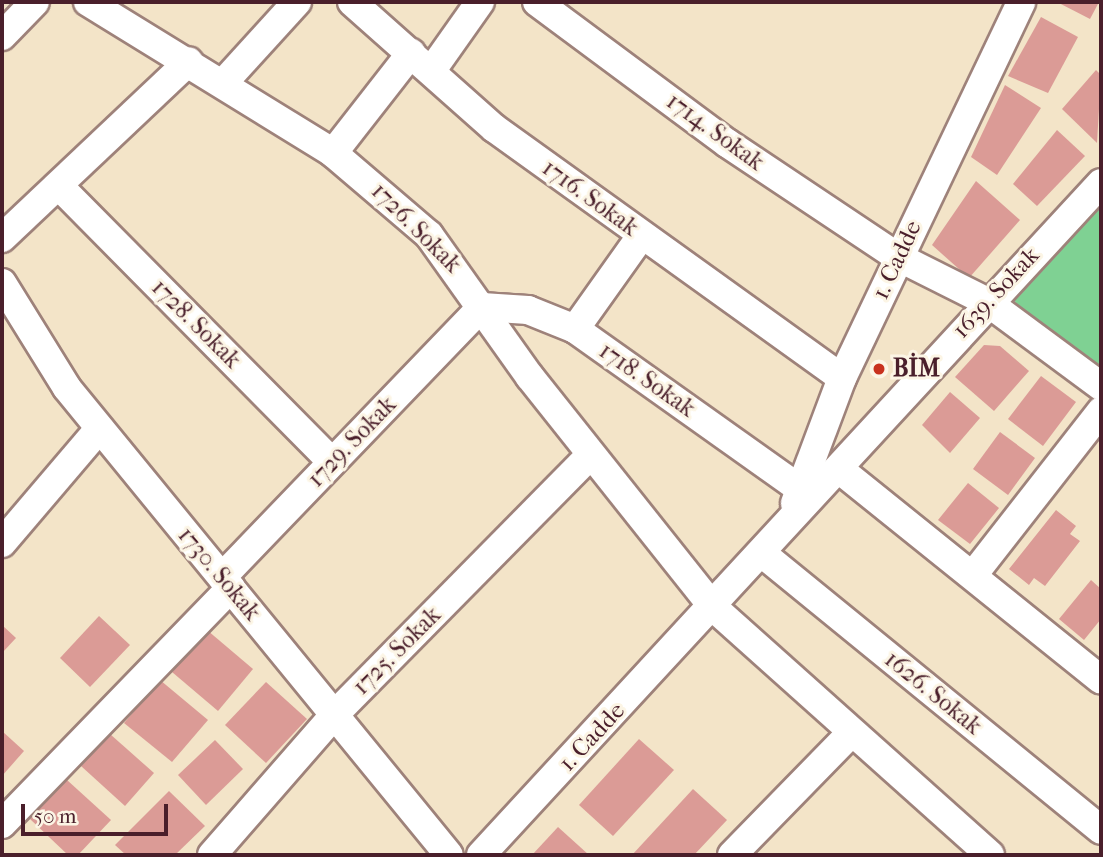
<!DOCTYPE html>
<meta charset="utf-8">
<style>
body{margin:0}
#map{position:relative;width:1103px;height:857px;overflow:hidden;background:#f3e4c8;font-family:"IM FELL French Canon",serif}
div>[style]{position:absolute}
[style*='--x']{left:calc(var(--x)*1px);top:calc(var(--y)*1px);width:calc(var(--w)*1px);rotate:calc(var(--a)*1deg)}
.green>*{inset:0;background:#7fd193}
.building>*{inset:0;background:#db9b96}
.roads{filter:drop-shadow(2px 0 #9e827a) drop-shadow(-2px 0 #9e827a) drop-shadow(0 2px #9e827a) drop-shadow(0 -2px #9e827a)}
.minor>*{height:28px;margin:-14px;padding:0 14px;transform-origin:14px;border-radius:14px;background:#fff}
.dots>*{width:19px;height:19px;translate:-50% -50%;box-sizing:border-box;border:4px solid #fcf5e5;border-radius:50%}
span{translate:-50% -50%;white-space:nowrap;text-align:center;line-height:1.15;-webkit-text-stroke:6px #fcf5e5;paint-order:stroke}
.street-label{font-size:24px;color:#4a1f2b}
.poi-label{font-size:24px;color:#4a1f2b;font-weight:700}
.left{translate:0 -50%;text-align:left}
.frame{position:absolute;inset:0;border:4px solid #4a1f2b;pointer-events:none}
.scale{position:absolute;left:21px;top:804px;width:147px;height:32px;box-sizing:border-box;border:4px solid #4a1f2b;border-top:0;padding-left:9px;font-size:21px;line-height:24px;white-space:nowrap;color:#4a1f2b;-webkit-text-stroke:5px #fcf5e5;paint-order:stroke}
</style>
<div id="map">
<div class="green">
<div style="clip-path:polygon(1101px 200px,1101px 370px,1019px 311px,1011px 292px)"></div>
</div>
<div class="building">
<div style="clip-path:polygon(1057px 2px,1099px 2px,1090px 19px)"></div>
<div style="clip-path:polygon(1041px 17px,1078px 37px,1048px 93px,1008px 76px)"></div>
<div style="clip-path:polygon(1096px 70px,1101px 75px,1097px 143px,1062px 109px)"></div>
<div style="clip-path:polygon(1005px 85px,1041px 108px,997px 175px,971px 157px)"></div>
<div style="clip-path:polygon(1057px 130px,1085px 156px,1037px 206px,1013px 184px)"></div>
<div style="clip-path:polygon(976px 181px,1020px 220px,969px 278px,932px 245px)"></div>
<div style="clip-path:polygon(984px 345px,1000px 346px,1029px 371px,994px 411px,955px 377px)"></div>
<div style="clip-path:polygon(1041px 376px,1076px 402px,1043px 446px,1008px 419px)"></div>
<div style="clip-path:polygon(950px 392px,980px 418px,950px 453px,922px 425px)"></div>
<div style="clip-path:polygon(1000px 432px,1035px 458px,1008px 495px,973px 469px)"></div>
<div style="clip-path:polygon(968px 483px,999px 508px,970px 544px,938px 520px)"></div>
<div style="clip-path:polygon(1056px 510px,1076px 526px,1070px 534px,1080px 541px,1045px 586px,1034px 578px,1029px 585px,1009px 569px)"></div>
<div style="clip-path:polygon(1091px 580px,1101px 589px,1101px 619px,1084px 640px,1059px 619px)"></div>
<div style="clip-path:polygon(99px 616px,130px 645px,90px 687px,60px 658px)"></div>
<div style="clip-path:polygon(2px 625px,16px 638px,2px 653px)"></div>
<div style="clip-path:polygon(207px 630px,253px 669px,218px 711px,172px 672px)"></div>
<div style="clip-path:polygon(160px 680px,208px 720px,172px 762px,124px 723px)"></div>
<div style="clip-path:polygon(266px 682px,307px 719px,266px 763px,225px 725px)"></div>
<div style="clip-path:polygon(2px 731px,24px 751px,2px 776px)"></div>
<div style="clip-path:polygon(110px 734px,154px 773px,125px 806px,81px 766px)"></div>
<div style="clip-path:polygon(639px 739px,674px 770px,613px 836px,579px 805px)"></div>
<div style="clip-path:polygon(215px 740px,243px 769px,206px 805px,178px 775px)"></div>
<div style="clip-path:polygon(67px 780px,111px 820px,78px 855px,68px 855px,30px 819px)"></div>
<div style="clip-path:polygon(693px 789px,727px 820px,694px 855px,632px 855px)"></div>
<div style="clip-path:polygon(169px 791px,205px 826px,175px 855px,126px 855px,115px 845px)"></div>
<div style="clip-path:polygon(558px 827px,589px 855px,532px 855px)"></div>
</div>
<div class="roads">
<div class="minor">
<div style="--x:88;--y:2;--w:288;--a:31.6"></div>
<div style="--x:333;--y:153;--w:126;--a:40.5"></div>
<div style="--x:429;--y:235;--w:174;--a:54.6"></div>
<div style="--x:530;--y:377;--w:295;--a:51.5"></div>
<div style="--x:714;--y:608;--w:370;--a:41.8"></div>
<div style="--x:352;--y:2;--w:190;--a:41.6"></div>
<div style="--x:494;--y:128;--w:428;--a:35.7"></div>
<div style="--x:537;--y:2;--w:237;--a:36.6"></div>
<div style="--x:727;--y:143;--w:206;--a:33.7"></div>
<div style="--x:898;--y:257;--w:98;--a:26.6"></div>
<div style="--x:986;--y:301;--w:143;--a:36.5"></div>
<div style="--x:2;--y:36;--w:47;--a:-45.9"></div>
<div style="--x:432;--y:70;--w:83;--a:-54.8"></div>
<div style="--x:225;--y:81;--w:107;--a:-47.7"></div>
<div style="--x:333;--y:153;--w:127;--a:-52"></div>
<div style="--x:59;--y:186;--w:388;--a:45.3"></div>
<div style="--x:2;--y:238;--w:257;--a:-43.4"></div>
<div style="--x:2;--y:283;--w:123;--a:58.2"></div>
<div style="--x:67;--y:388;--w:603;--a:50.72"></div>
<div style="--x:575;--y:329;--w:114;--a:-54.6"></div>
<div style="--x:839;--y:469;--w:336;--a:38.8"></div>
<div style="--x:795;--y:503;--w:134;--a:-69.4"></div>
<div style="--x:842;--y:378;--w:416;--a:-64.5"></div>
<div style="--x:2;--y:543;--w:150;--a:-49.6"></div>
<div style="--x:764;--y:555;--w:435;--a:39.2"></div>
<div style="--x:973;--y:575;--w:208;--a:-52"></div>
<div style="--x:222;--y:577;--w:375;--a:-46.1"></div>
<div style="--x:482;--y:307;--w:46;--a:3.7"></div>
<div style="--x:528;--y:310;--w:51;--a:22"></div>
<div style="--x:575;--y:329;--w:275;--a:35.4"></div>
<div style="--x:2;--y:824;--w:329;--a:-45.9"></div>
<div style="--x:212;--y:855;--w:187;--a:-48.9"></div>
<div style="--x:335;--y:714;--w:363;--a:-45.4"></div>
<div style="--x:481;--y:855;--w:914;--a:-47.3"></div>
<div style="--x:732;--y:855;--w:168;--a:-45.7"></div>
</div>
</div>
<div class="dots">
<div style="left:879px;top:369px;background:#c8321e"></div>
</div>
<div class="street-label">
<span style="left:715px;top:132px;rotate:36deg">1714. Sokak</span>
<span style="left:590px;top:198px;rotate:36deg">1716. Sokak</span>
<span style="left:416px;top:228px;rotate:45deg">1726. Sokak</span>
<span style="left:897px;top:260px;rotate:-65deg">1. Cadde</span>
<span style="left:996px;top:293px;rotate:-47deg">1639. Sokak</span>
<span style="left:196px;top:324px;rotate:45deg">1728. Sokak</span>
<span style="left:647px;top:380px;rotate:35deg">1718. Sokak</span>
<span style="left:352px;top:442px;rotate:-46deg">1729. Sokak</span>
<span style="left:219px;top:574px;rotate:50deg">1730. Sokak</span>
<span style="left:397px;top:651px;rotate:-45deg">1725. Sokak</span>
<span style="left:933px;top:693px;rotate:39deg">1626. Sokak</span>
<span style="left:592px;top:737px;rotate:-47deg">1. Cadde</span>
</div>
<div class="poi-label">
<span class="left" style="left:893px;top:369px">BİM</span>
</div>
<div class="frame"></div>
<div class="scale">50 m</div>
</div>
